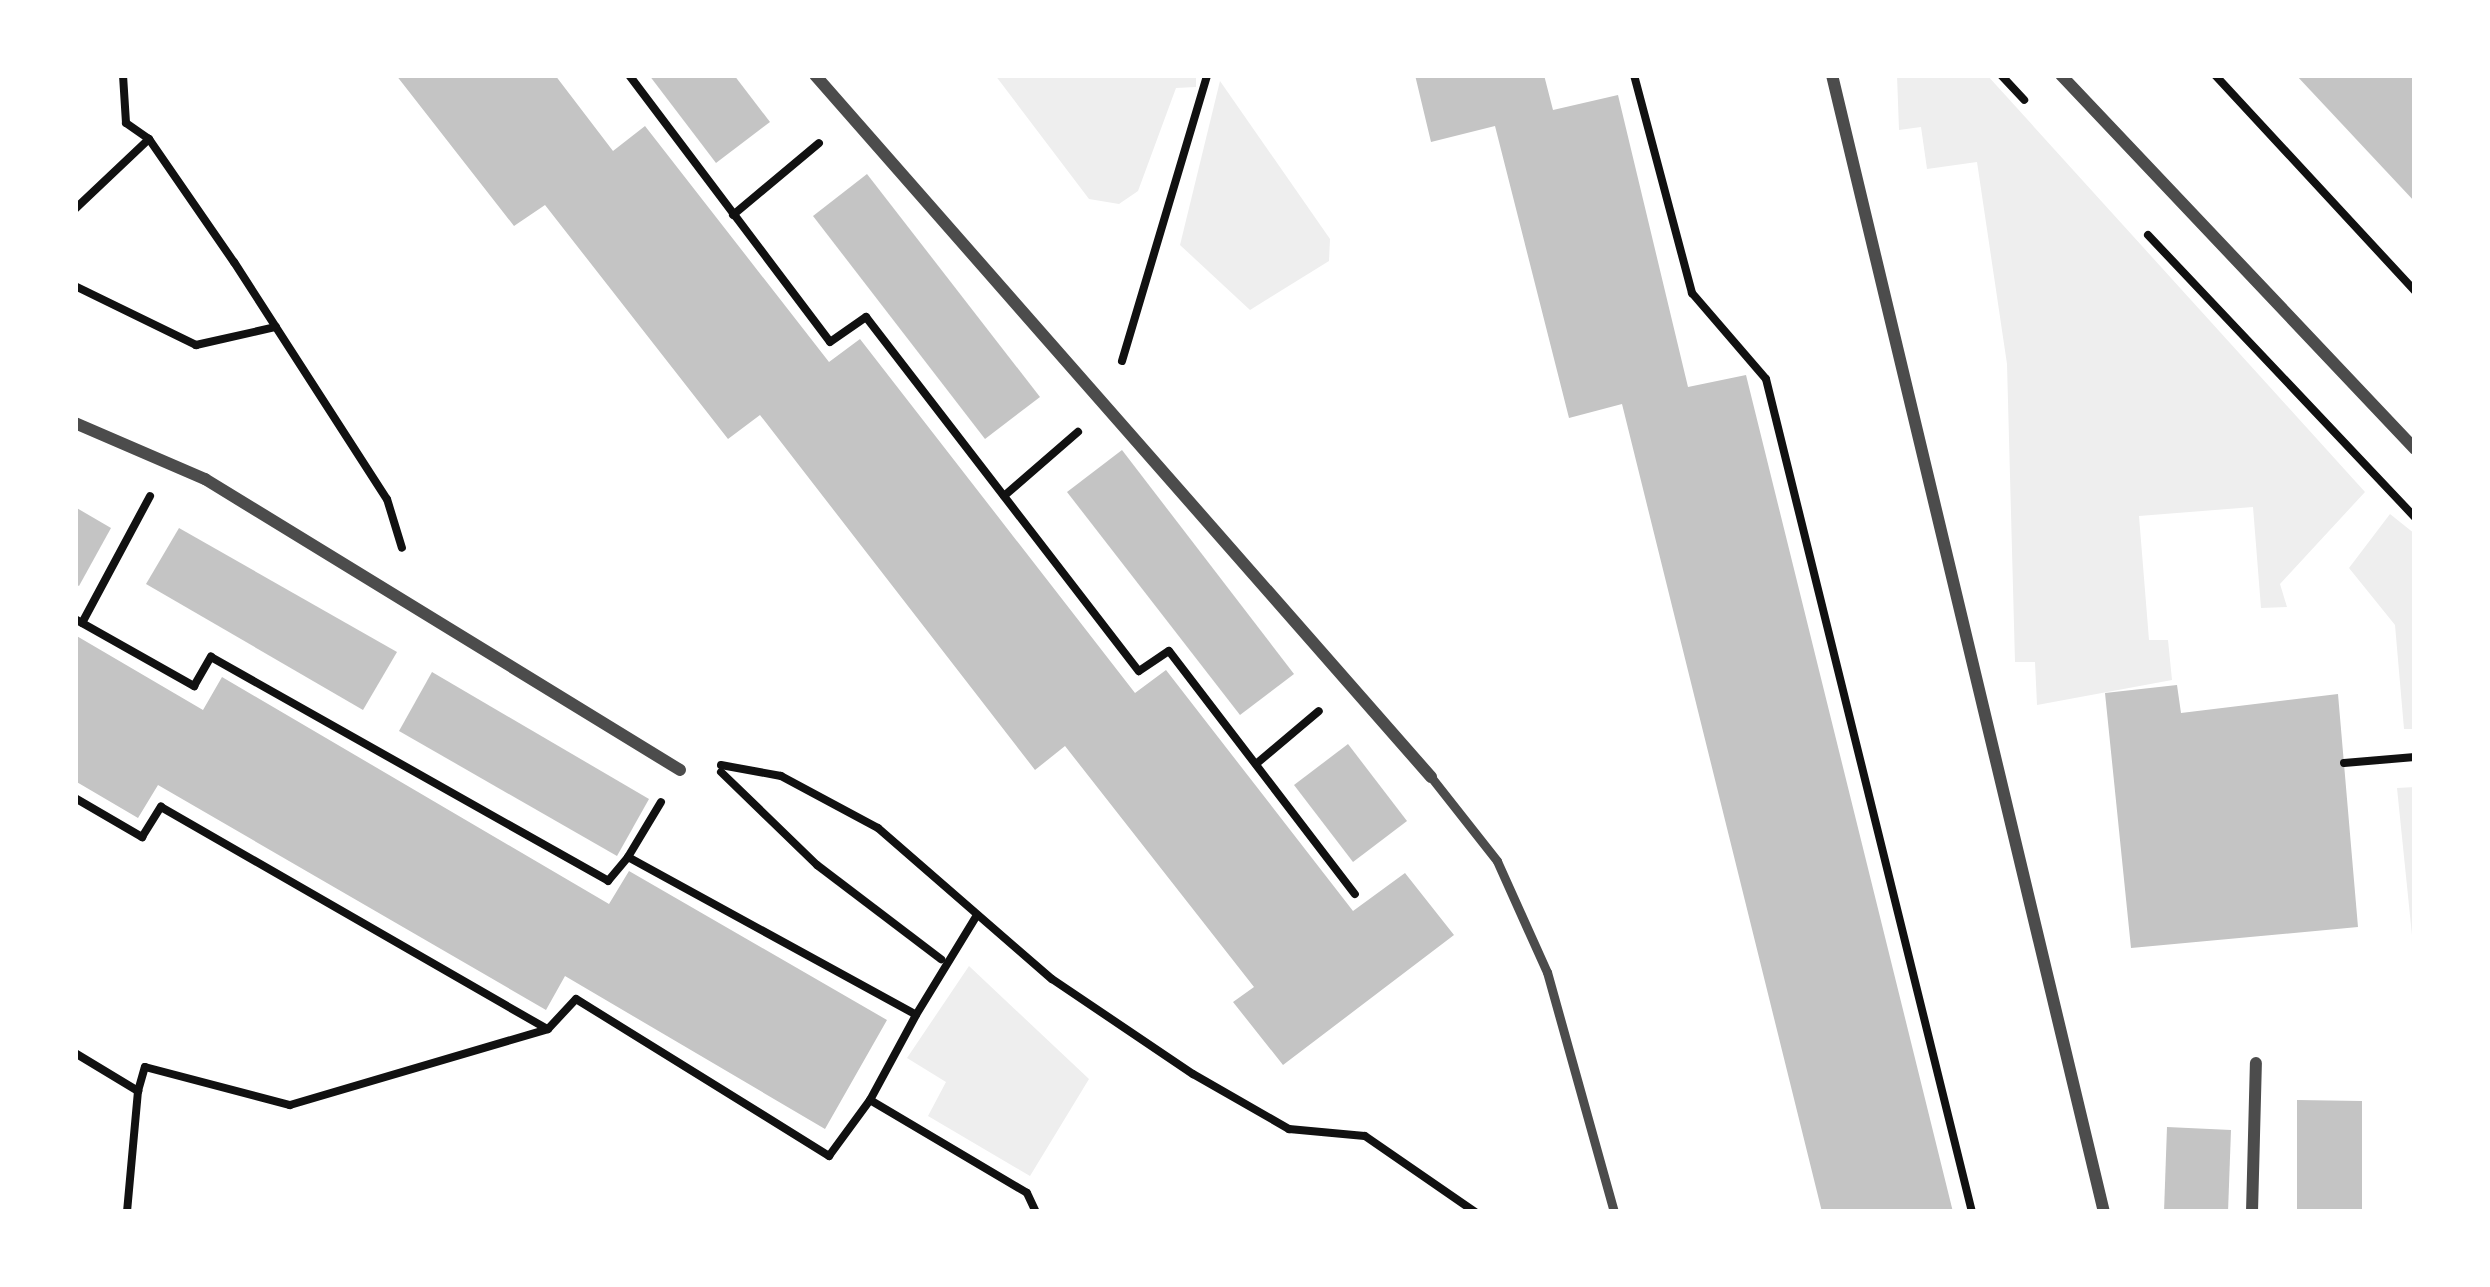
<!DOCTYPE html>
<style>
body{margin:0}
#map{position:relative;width:2490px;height:1287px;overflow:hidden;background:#fff;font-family:"Archivo Narrow",sans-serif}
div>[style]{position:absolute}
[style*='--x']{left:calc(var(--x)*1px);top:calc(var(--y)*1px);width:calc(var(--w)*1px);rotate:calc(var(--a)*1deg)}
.green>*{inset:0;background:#eee}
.building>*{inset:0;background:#c4c4c4}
.path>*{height:8px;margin:-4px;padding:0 4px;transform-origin:4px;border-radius:4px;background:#111}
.service>*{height:9px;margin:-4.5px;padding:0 4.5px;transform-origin:4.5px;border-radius:4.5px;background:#4c4c4c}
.minor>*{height:12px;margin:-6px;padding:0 6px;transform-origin:6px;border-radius:6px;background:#4c4c4c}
span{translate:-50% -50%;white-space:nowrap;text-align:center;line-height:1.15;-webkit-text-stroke:10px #fff;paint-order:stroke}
.frame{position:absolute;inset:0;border:78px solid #fff;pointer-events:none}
</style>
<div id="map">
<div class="green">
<div style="clip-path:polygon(995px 75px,1196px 75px,1196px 87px,1176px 88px,1138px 191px,1119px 204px,1089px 199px)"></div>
<div style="clip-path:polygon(1897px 75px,1987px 75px,2365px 492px,2280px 584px,2287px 607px,2261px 608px,2253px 507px,2139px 516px,2149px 640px,2168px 640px,2172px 680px,2037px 705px,2035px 662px,2015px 662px,2007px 364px,1977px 162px,1927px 169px,1921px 127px,1899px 130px)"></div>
<div style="clip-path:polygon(1220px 81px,1330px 239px,1329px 261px,1250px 310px,1180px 245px)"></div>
<div style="clip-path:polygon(2390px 514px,2415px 534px,2415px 729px,2404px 729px,2395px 625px,2349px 568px)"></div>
<div style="clip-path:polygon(2415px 787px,2415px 945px,2413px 945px,2397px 788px)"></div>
<div style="clip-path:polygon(969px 966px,1089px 1079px,1030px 1176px,928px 1116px,946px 1082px,907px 1058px)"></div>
</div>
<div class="building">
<div style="clip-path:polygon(396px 75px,555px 75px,613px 151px,645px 126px,829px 362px,860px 339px,1135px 693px,1166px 670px,1353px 911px,1405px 873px,1454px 935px,1283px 1065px,1233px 1002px,1254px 987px,1065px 746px,1035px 770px,760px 415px,728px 439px,545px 205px,514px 226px)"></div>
<div style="clip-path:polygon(649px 75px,734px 75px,770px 122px,716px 163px)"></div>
<div style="clip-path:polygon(1415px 75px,1544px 75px,1553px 110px,1618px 95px,1688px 387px,1746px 375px,1953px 1212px,1822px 1212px,1622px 404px,1569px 418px,1495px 126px,1431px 142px)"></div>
<div style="clip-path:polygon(2296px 75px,2415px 75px,2415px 202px)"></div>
<div style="clip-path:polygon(867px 174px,1040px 397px,985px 439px,813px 216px)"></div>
<div style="clip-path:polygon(1122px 450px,1294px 674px,1240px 715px,1067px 492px)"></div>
<div style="clip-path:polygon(75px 507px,111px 528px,79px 586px,75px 584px)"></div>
<div style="clip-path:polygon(179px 528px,397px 652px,363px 710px,146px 584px)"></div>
<div style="clip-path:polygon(75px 635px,203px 710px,222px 677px,609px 904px,629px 871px,887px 1020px,825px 1129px,565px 976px,546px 1010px,158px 785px,138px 818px,75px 781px)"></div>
<div style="clip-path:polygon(432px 672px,649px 799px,617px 856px,399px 731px)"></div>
<div style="clip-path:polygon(2177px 685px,2181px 713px,2338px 694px,2358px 927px,2131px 948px,2105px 693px)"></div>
<div style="clip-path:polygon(1348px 744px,1407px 821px,1353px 862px,1294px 785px)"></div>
<div style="clip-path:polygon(2297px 1100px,2362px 1101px,2362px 1212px,2297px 1212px)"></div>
<div style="clip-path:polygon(2167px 1127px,2231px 1130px,2228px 1212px,2164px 1212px)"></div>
</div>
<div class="path">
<div style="--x:123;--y:75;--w:48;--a:86.4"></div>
<div style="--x:126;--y:123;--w:28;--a:35"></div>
<div style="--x:149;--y:139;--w:150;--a:55.4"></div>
<div style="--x:234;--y:262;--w:282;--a:57.2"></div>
<div style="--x:387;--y:499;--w:51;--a:73"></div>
<div style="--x:629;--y:75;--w:334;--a:53"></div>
<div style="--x:830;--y:342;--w:44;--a:-34.8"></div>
<div style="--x:866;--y:317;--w:447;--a:52.4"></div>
<div style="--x:1139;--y:671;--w:36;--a:-34"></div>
<div style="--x:1169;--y:651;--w:306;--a:52.6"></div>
<div style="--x:1634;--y:75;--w:226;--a:75.1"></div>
<div style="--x:1692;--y:293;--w:113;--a:49.3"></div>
<div style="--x:1766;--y:379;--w:858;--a:76.11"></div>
<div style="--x:2001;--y:75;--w:34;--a:47"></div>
<div style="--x:2215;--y:75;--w:294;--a:47.2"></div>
<div style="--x:75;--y:209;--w:102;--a:-43.4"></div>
<div style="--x:733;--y:215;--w:112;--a:-39.9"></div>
<div style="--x:2148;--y:235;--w:388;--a:46.6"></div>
<div style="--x:75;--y:286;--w:135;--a:26"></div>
<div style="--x:196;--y:345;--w:82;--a:-12.7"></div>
<div style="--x:1122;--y:361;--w:298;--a:-73.4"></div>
<div style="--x:1004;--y:496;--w:98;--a:-40.9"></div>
<div style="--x:75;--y:619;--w:137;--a:29.4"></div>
<div style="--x:194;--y:686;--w:34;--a:-60"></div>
<div style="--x:211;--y:657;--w:456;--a:29.4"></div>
<div style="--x:608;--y:881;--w:31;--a:-50"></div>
<div style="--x:628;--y:857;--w:328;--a:28.7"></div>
<div style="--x:916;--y:1015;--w:97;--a:118.4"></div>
<div style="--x:82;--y:623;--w:144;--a:-61.8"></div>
<div style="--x:2344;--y:763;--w:71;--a:-4.8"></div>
<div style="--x:1256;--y:764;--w:82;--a:-40.1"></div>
<div style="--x:721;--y:765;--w:61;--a:10.4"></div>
<div style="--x:781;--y:776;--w:110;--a:28.2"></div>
<div style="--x:878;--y:828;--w:230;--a:41"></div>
<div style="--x:1052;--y:979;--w:170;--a:34"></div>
<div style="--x:1193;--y:1074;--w:111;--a:29.8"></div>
<div style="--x:1289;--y:1129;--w:76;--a:5.3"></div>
<div style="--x:1365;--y:1136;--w:134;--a:34.6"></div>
<div style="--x:721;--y:772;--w:134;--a:44.1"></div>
<div style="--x:817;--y:865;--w:156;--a:37.2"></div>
<div style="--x:75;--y:798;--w:78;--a:30.2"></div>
<div style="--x:142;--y:837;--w:36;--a:-58"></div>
<div style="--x:161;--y:807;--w:444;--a:29.9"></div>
<div style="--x:628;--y:857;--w:64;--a:-59"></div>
<div style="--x:916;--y:1015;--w:117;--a:-58.6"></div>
<div style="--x:75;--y:1053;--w:74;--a:31.1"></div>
<div style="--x:138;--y:1091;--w:121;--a:95.2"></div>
<div style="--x:138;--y:1091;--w:25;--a:-74"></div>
<div style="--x:145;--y:1067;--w:150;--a:14.7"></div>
<div style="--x:290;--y:1105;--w:269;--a:-16.4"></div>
<div style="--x:548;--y:1029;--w:41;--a:-47"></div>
<div style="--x:576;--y:999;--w:298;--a:31.8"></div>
<div style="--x:829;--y:1156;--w:69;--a:-53.8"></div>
<div style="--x:870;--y:1100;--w:182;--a:30.6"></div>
<div style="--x:1027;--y:1193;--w:21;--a:65"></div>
</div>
<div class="service">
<div style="--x:1431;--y:777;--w:107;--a:51.8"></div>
<div style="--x:1497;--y:861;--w:122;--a:65.8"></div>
<div style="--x:1547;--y:972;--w:249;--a:74.4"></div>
</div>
<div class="minor">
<div style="--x:815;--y:75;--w:934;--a:48.73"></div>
<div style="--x:1832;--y:75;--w:1169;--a:76.55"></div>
<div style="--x:2061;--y:75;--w:515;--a:46.57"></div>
<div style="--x:75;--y:423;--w:142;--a:23.3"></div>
<div style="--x:205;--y:479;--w:557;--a:31.49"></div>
<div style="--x:2252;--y:1212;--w:149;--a:-88.5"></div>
</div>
<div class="frame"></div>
</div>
